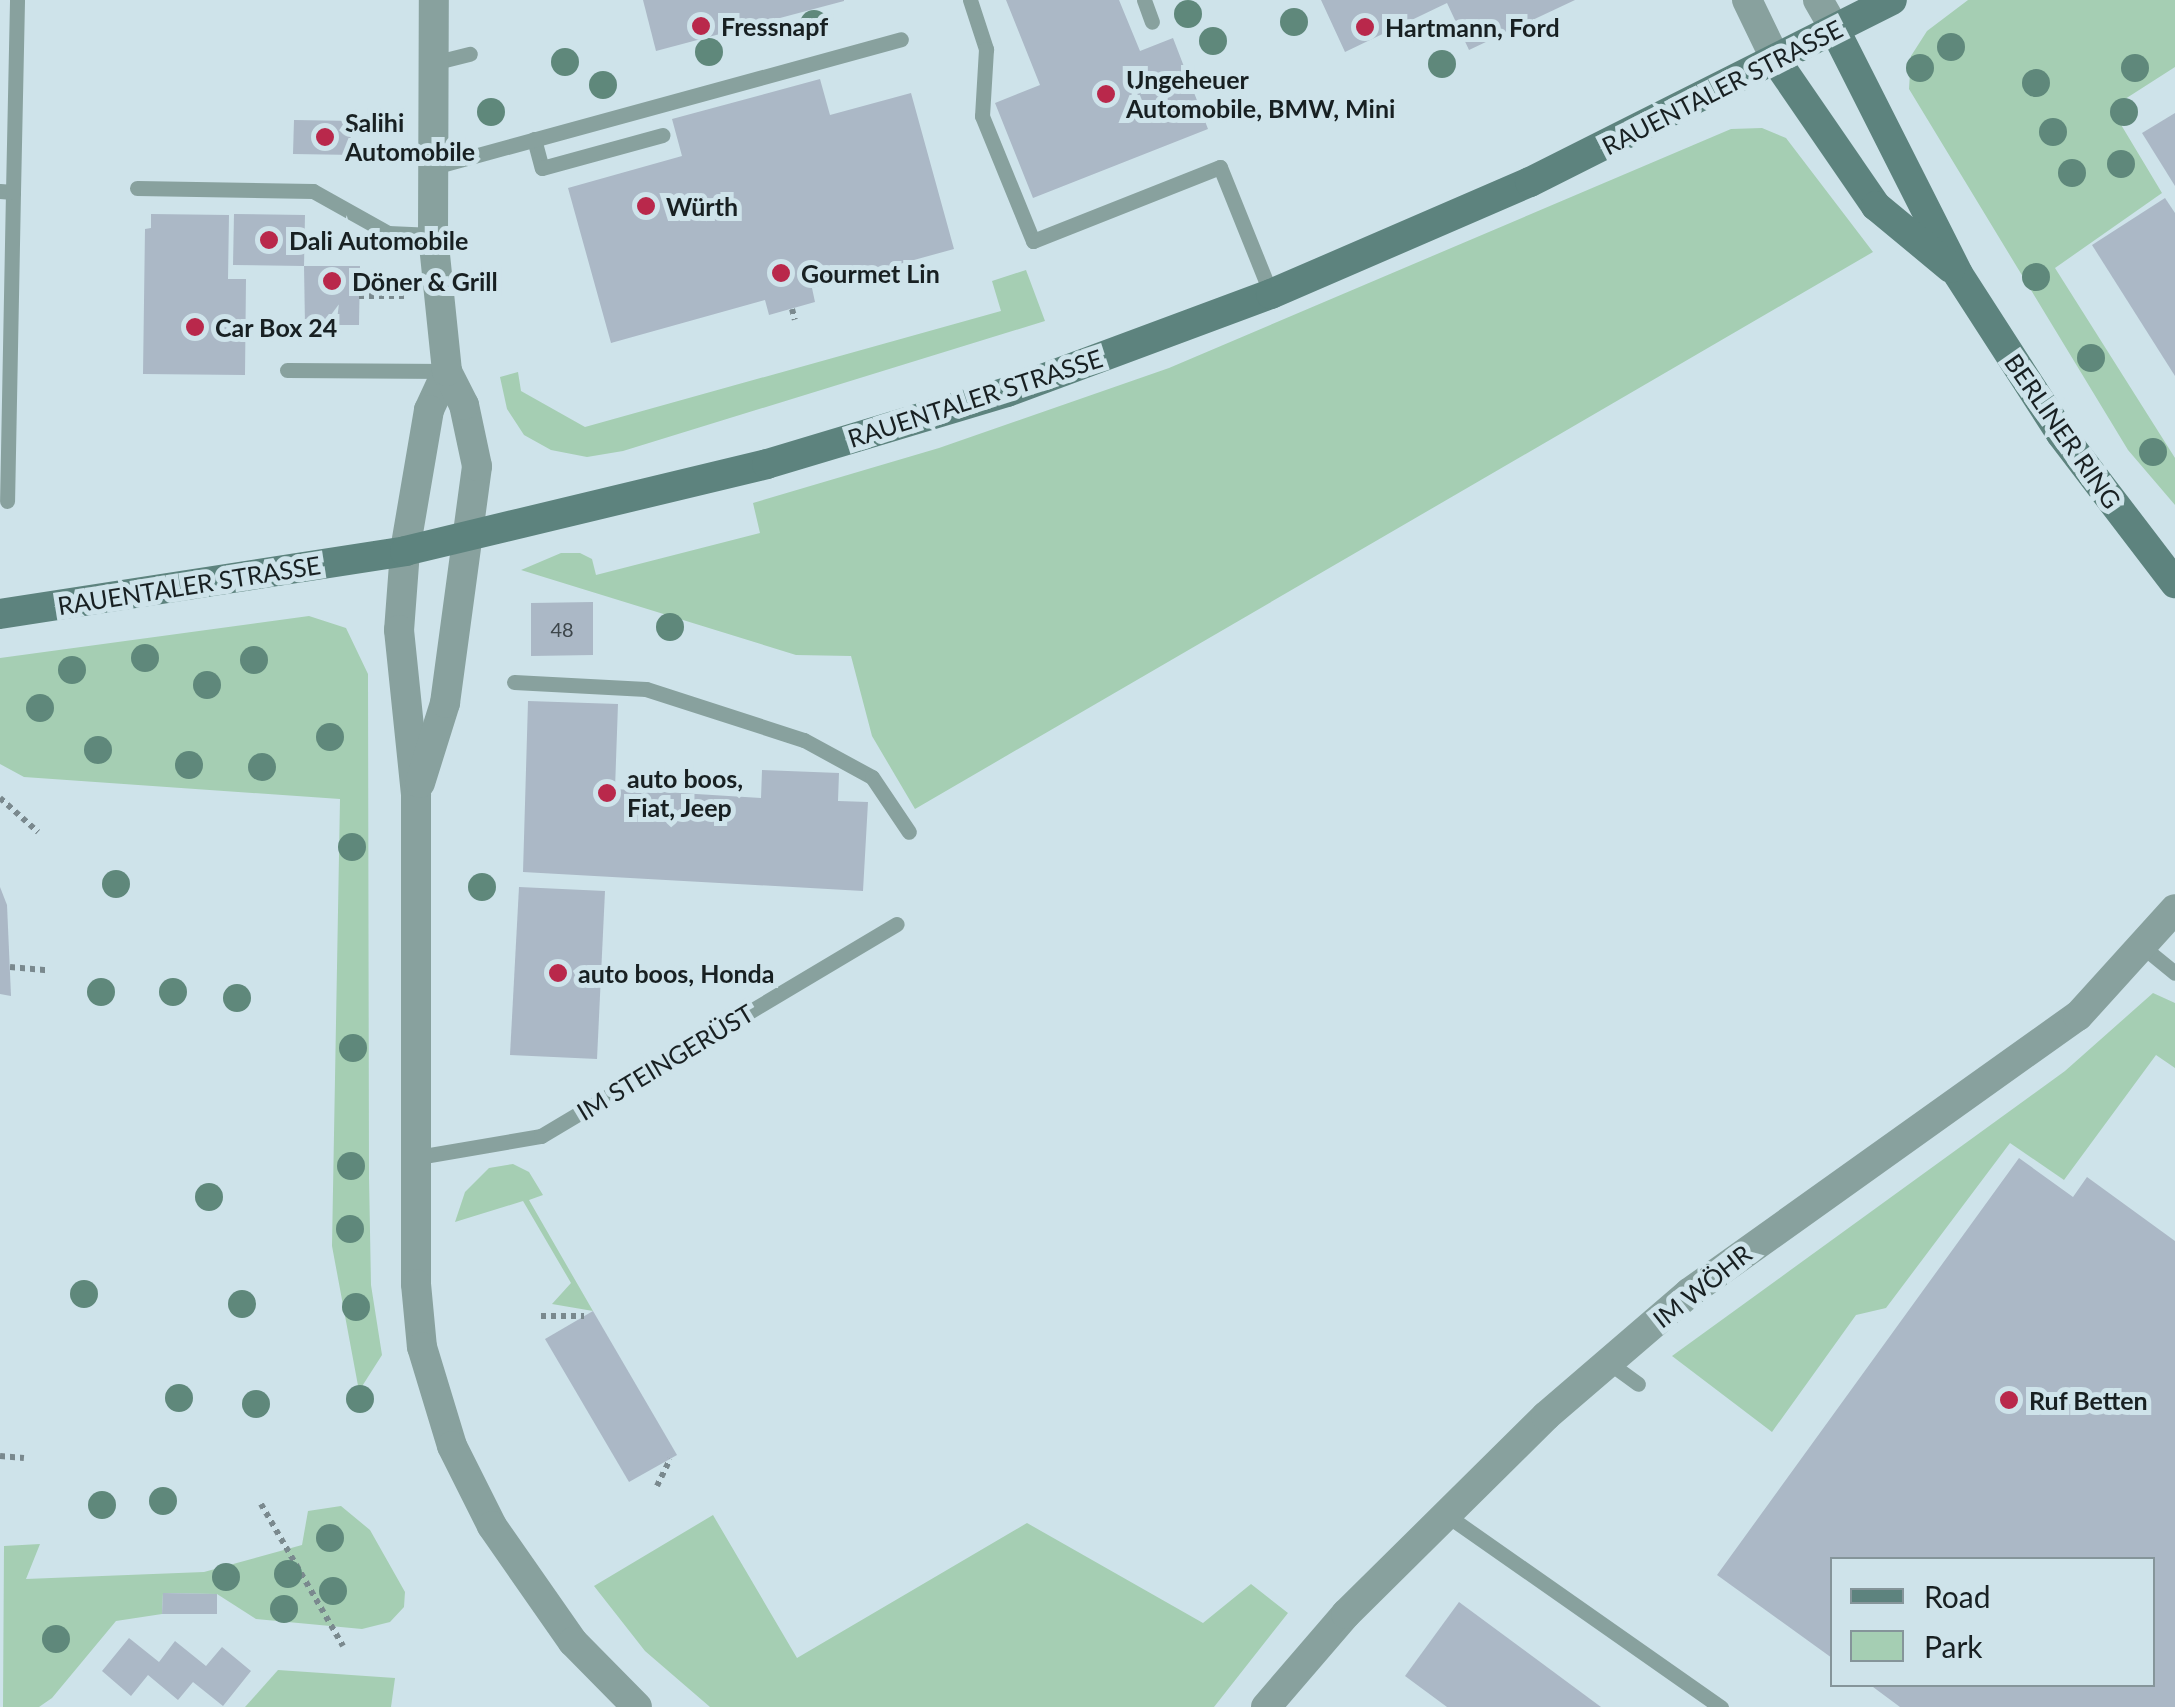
<!DOCTYPE html>
<meta charset="utf-8">
<style>
body{margin:0}
#map{position:relative;width:2175px;height:1707px;overflow:hidden;background:#cee3ea;font-family:Lato,sans-serif}
div>[style]{position:absolute}
[style*='--x']{left:calc(var(--x)*1px);top:calc(var(--y)*1px);width:calc(var(--w)*1px);rotate:calc(var(--a)*1deg)}
.green>*{inset:0;background:#a5ceb3}
.building>*{inset:0;background:#abb8c6}
.path>*{height:6px;margin-top:-3px;transform-origin:0;background:repeating-linear-gradient(90deg,#7a898e 0 5px,transparent 0 10px)}
.lane>*{height:15px;margin:-7.5px;padding:0 7.5px;transform-origin:7.5px;border-radius:7.5px;background:#88a19e}
.street>*{height:30px;margin:-15px;padding:0 15px;transform-origin:15px;border-radius:15px;background:#88a19e}
.secondary>*{height:30px;margin:-15px;padding:0 15px;transform-origin:15px;border-radius:15px;background:#5d837e}
.trees>*{width:28px;height:28px;margin:-14px;border-radius:50%;background:#5f887b}
.dots>*{width:28px;height:28px;translate:-50% -50%;box-sizing:border-box;border:5px solid #cee3ea;border-radius:50%}
span{translate:-50% -50%;white-space:nowrap;text-align:center;line-height:1.15;-webkit-text-stroke:10px #cee3ea;paint-order:stroke}
.number-label{font-size:20px;color:#3d464b}
.number-label span{-webkit-text-stroke-width:0}
.poi-label{font-size:25px;color:#182022;font-weight:700}
.left{translate:0 -50%;text-align:left}
.street-label{font-size:25px;color:#182022}
.legend{position:absolute;left:1830px;top:1557px;width:325px;height:130px;box-sizing:border-box;background:#cee3ea;border:2px solid #85959a;margin:0;padding:12px 18px;list-style:none;font-size:30px;color:#182022}
.legend li{display:flex;align-items:center;gap:20px;height:50px}
.legend b{width:50px;border:2px solid #85959a}
</style>
<div id="map">
<div class="green">
<div style="clip-path:polygon(1968px 0,2175px 0,2175px 67px,2111px 108px,2162px 193px,2055px 268px,2175px 458px,2175px 505px,2128px 450px,1909px 89px,1911px 56px,1927px 31px)"></div>
<div style="clip-path:polygon(1762px 128px,1786px 138px,1873px 252px,915px 809px,872px 736px,851px 656px,796px 655px,521px 570px,561px 553px,580px 553px,592px 559px,596px 575px,760px 533px,753px 503px,939px 448px,1169px 368px,1731px 129px)"></div>
<div style="clip-path:polygon(1026px 270px,1045px 321px,623px 451px,587px 457px,551px 450px,524px 435px,507px 409px,500px 377px,518px 372px,521px 391px,585px 427px,1001px 311px,992px 281px)"></div>
<div style="clip-path:polygon(309px 616px,346px 628px,368px 674px,369px 1177px,371px 1285px,382px 1355px,359px 1391px,332px 1246px,340px 799px,24px 777px,0 764px,0 658px)"></div>
<div style="clip-path:polygon(2153px 993px,2175px 1003px,2175px 1068px,2156px 1055px,2064px 1180px,2010px 1143px,1886px 1308px,1856px 1315px,1772px 1432px,1672px 1356px,2065px 1071px)"></div>
<div style="clip-path:polygon(513px 1164px,529px 1172px,543px 1195px,529px 1200px,593px 1311px,552px 1304px,571px 1283px,523px 1201px,455px 1222px,465px 1192px,489px 1168px)"></div>
<div style="clip-path:polygon(341px 1506px,370px 1530px,405px 1592px,404px 1607px,390px 1622px,362px 1629px,256px 1619px,217px 1594px,163px 1593px,162px 1614px,116px 1621px,52px 1698px,39px 1707px,3px 1707px,4px 1546px,40px 1544px,26px 1579px,204px 1572px,302px 1545px,308px 1511px)"></div>
<div style="clip-path:polygon(713px 1515px,797px 1658px,1027px 1523px,1203px 1623px,1251px 1584px,1288px 1613px,1214px 1707px,710px 1707px,645px 1651px,594px 1586px)"></div>
<div style="clip-path:polygon(278px 1670px,395px 1678px,391px 1707px,245px 1707px)"></div>
</div>
<div class="building">
<div style="clip-path:polygon(643px 0,844px 0,844px 1px,656px 51px)"></div>
<div style="clip-path:polygon(1006px 0,1119px 0,1140px 51px,1173px 38px,1208px 129px,1033px 198px,995px 103px,1040px 85px)"></div>
<div style="clip-path:polygon(1321px 0,1575px 0,1469px 50px,1447px 3px,1345px 52px)"></div>
<div style="clip-path:polygon(820px 79px,830px 115px,911px 93px,954px 249px,812px 288px,815px 302px,769px 315px,765px 300px,611px 343px,568px 188px,682px 156px,672px 119px)"></div>
<div style="clip-path:polygon(2175px 113px,2175px 186px,2142px 133px)"></div>
<div style="clip-path:polygon(294px 120px,356px 121px,356px 155px,293px 154px)"></div>
<div style="clip-path:polygon(2165px 198px,2175px 213px,2175px 376px,2092px 245px)"></div>
<div style="clip-path:polygon(151px 214px,229px 215px,228px 279px,246px 279px,245px 375px,143px 374px,145px 229px,151px 228px)"></div>
<div style="clip-path:polygon(234px 214px,305px 215px,304px 266px,233px 265px)"></div>
<div style="clip-path:polygon(304px 266px,360px 266px,359px 325px,305px 325px)"></div>
<div style="clip-path:polygon(593px 602px,593px 655px,531px 656px,531px 603px)"></div>
<div style="clip-path:polygon(528px 701px,618px 704px,615px 789px,761px 798px,762px 770px,839px 773px,838px 801px,868px 802px,863px 891px,523px 872px)"></div>
<div style="clip-path:polygon(0 887px,7px 905px,11px 996px,0 994px)"></div>
<div style="clip-path:polygon(519px 887px,605px 891px,597px 1059px,510px 1055px)"></div>
<div style="clip-path:polygon(2019px 1158px,2073px 1197px,2087px 1177px,2175px 1241px,2175px 1707px,1900px 1707px,1869px 1684px,2152px 1684px,2152px 1560px,1832px 1560px,1832px 1658px,1717px 1575px)"></div>
<div style="clip-path:polygon(593px 1311px,677px 1455px,629px 1482px,545px 1339px)"></div>
<div style="clip-path:polygon(163px 1593px,217px 1594px,217px 1614px,162px 1614px)"></div>
<div style="clip-path:polygon(1459px 1602px,1601px 1707px,1447px 1707px,1405px 1676px)"></div>
<div style="clip-path:polygon(129px 1638px,159px 1662px,175px 1641px,206px 1666px,222px 1647px,251px 1671px,223px 1706px,193px 1682px,178px 1700px,148px 1675px,131px 1696px,102px 1671px)"></div>
</div>
<div class="path">
<div style="--x:359;--y:296;--w:47;--a:0"></div>
<div style="--x:792;--y:309;--w:11;--a:75"></div>
<div style="--x:0;--y:798;--w:51;--a:41.8"></div>
<div style="--x:10;--y:967;--w:37;--a:5"></div>
<div style="--x:541;--y:1316;--w:43;--a:0"></div>
<div style="--x:0;--y:1456;--w:24;--a:5"></div>
<div style="--x:657;--y:1486;--w:30;--a:-64"></div>
<div style="--x:261;--y:1504;--w:164;--a:60"></div>
</div>
<div class="lane">
<div style="--x:970;--y:0;--w:52;--a:71.9"></div>
<div style="--x:986;--y:49;--w:67;--a:93.4"></div>
<div style="--x:982;--y:116;--w:135;--a:67.8"></div>
<div style="--x:1033;--y:241;--w:201;--a:-21.6"></div>
<div style="--x:1220;--y:167;--w:137;--a:68.1"></div>
<div style="--x:1144;--y:0;--w:23;--a:70"></div>
<div style="--x:433;--y:63;--w:38;--a:-14"></div>
<div style="--x:534;--y:139;--w:30;--a:75"></div>
<div style="--x:542;--y:168;--w:125;--a:-15.3"></div>
<div style="--x:434;--y:167;--w:484;--a:-15.3"></div>
<div style="--x:137;--y:188;--w:176;--a:1"></div>
<div style="--x:313;--y:191;--w:86;--a:29.2"></div>
<div style="--x:388;--y:233;--w:45;--a:2.5"></div>
<div style="--x:0;--y:191;--w:13;--a:4"></div>
<div style="--x:13;--y:192;--w:309;--a:91.1"></div>
<div style="--x:13;--y:192;--w:192;--a:-88.8"></div>
<div style="--x:287;--y:370;--w:160;--a:0.4"></div>
<div style="--x:514;--y:682;--w:132;--a:3"></div>
<div style="--x:646;--y:689;--w:166;--a:17.9"></div>
<div style="--x:804;--y:740;--w:77;--a:28.6"></div>
<div style="--x:872;--y:777;--w:66;--a:56.1"></div>
<div style="--x:2143;--y:947;--w:41;--a:39.1"></div>
<div style="--x:418;--y:1157;--w:125;--a:-9.7"></div>
<div style="--x:541;--y:1136;--w:414;--a:-30.8"></div>
<div style="--x:1608;--y:1362;--w:37;--a:36"></div>
<div style="--x:1445;--y:1514;--w:337;--a:35"></div>
</div>
<div class="street">
<div style="--x:1747;--y:0;--w:69;--a:64.2"></div>
<div style="--x:1818;--y:0;--w:34;--a:60"></div>
<div style="--x:447;--y:371;--w:43;--a:114.8"></div>
<div style="--x:429;--y:410;--w:143;--a:99.7"></div>
<div style="--x:405;--y:551;--w:79;--a:94.3"></div>
<div style="--x:399;--y:630;--w:166;--a:84.1"></div>
<div style="--x:416;--y:795;--w:489;--a:90"></div>
<div style="--x:416;--y:1284;--w:63;--a:84.6"></div>
<div style="--x:422;--y:1347;--w:103;--a:73.1"></div>
<div style="--x:452;--y:1446;--w:89;--a:63.4"></div>
<div style="--x:492;--y:1526;--w:141;--a:55.1"></div>
<div style="--x:573;--y:1642;--w:91;--a:45.4"></div>
<div style="--x:420;--y:783;--w:84;--a:-72.6"></div>
<div style="--x:445;--y:703;--w:239;--a:-82.3"></div>
<div style="--x:477;--y:466;--w:62;--a:-102"></div>
<div style="--x:464;--y:405;--w:38;--a:-117"></div>
<div style="--x:447;--y:371;--w:137;--a:-95.9"></div>
<div style="--x:433;--y:235;--w:235;--a:-89.8"></div>
<div style="--x:1266;--y:1707;--w:123;--a:-49.3"></div>
<div style="--x:1346;--y:1614;--w:281;--a:-44.7"></div>
<div style="--x:1546;--y:1416;--w:189;--a:-40.7"></div>
<div style="--x:1689;--y:1293;--w:478;--a:-35.5"></div>
<div style="--x:2078;--y:1016;--w:144;--a:-47.8"></div>
</div>
<div class="secondary">
<div style="--x:1835;--y:30;--w:273;--a:63.2"></div>
<div style="--x:1958;--y:274;--w:190;--a:57.2"></div>
<div style="--x:2061;--y:434;--w:188;--a:52.6"></div>
<div style="--x:1777;--y:62;--w:175;--a:55.5"></div>
<div style="--x:1876;--y:206;--w:97;--a:39.6"></div>
<div style="--x:0;--y:614;--w:410;--a:-8.8"></div>
<div style="--x:405;--y:551;--w:372;--a:-13.5"></div>
<div style="--x:767;--y:464;--w:251;--a:-16.7"></div>
<div style="--x:1007;--y:392;--w:282;--a:-20.4"></div>
<div style="--x:1271;--y:294;--w:282;--a:-23.4"></div>
<div style="--x:1530;--y:182;--w:405;--a:-26.7"></div>
</div>
<div class="trees">
<div style="left:1188px;top:14px"></div>
<div style="left:1294px;top:22px"></div>
<div style="left:814px;top:24px"></div>
<div style="left:1213px;top:41px"></div>
<div style="left:1951px;top:47px"></div>
<div style="left:709px;top:52px"></div>
<div style="left:565px;top:62px"></div>
<div style="left:1442px;top:64px"></div>
<div style="left:1920px;top:68px"></div>
<div style="left:2135px;top:68px"></div>
<div style="left:2036px;top:83px"></div>
<div style="left:603px;top:85px"></div>
<div style="left:491px;top:112px"></div>
<div style="left:2124px;top:112px"></div>
<div style="left:2053px;top:132px"></div>
<div style="left:2121px;top:164px"></div>
<div style="left:2072px;top:173px"></div>
<div style="left:2036px;top:277px"></div>
<div style="left:2091px;top:358px"></div>
<div style="left:2153px;top:452px"></div>
<div style="left:670px;top:627px"></div>
<div style="left:145px;top:658px"></div>
<div style="left:254px;top:660px"></div>
<div style="left:72px;top:670px"></div>
<div style="left:207px;top:685px"></div>
<div style="left:40px;top:708px"></div>
<div style="left:330px;top:737px"></div>
<div style="left:98px;top:750px"></div>
<div style="left:189px;top:765px"></div>
<div style="left:262px;top:767px"></div>
<div style="left:352px;top:847px"></div>
<div style="left:116px;top:884px"></div>
<div style="left:482px;top:887px"></div>
<div style="left:101px;top:992px"></div>
<div style="left:173px;top:992px"></div>
<div style="left:237px;top:998px"></div>
<div style="left:353px;top:1048px"></div>
<div style="left:351px;top:1166px"></div>
<div style="left:209px;top:1197px"></div>
<div style="left:350px;top:1229px"></div>
<div style="left:84px;top:1294px"></div>
<div style="left:242px;top:1304px"></div>
<div style="left:356px;top:1307px"></div>
<div style="left:179px;top:1398px"></div>
<div style="left:360px;top:1399px"></div>
<div style="left:256px;top:1404px"></div>
<div style="left:163px;top:1501px"></div>
<div style="left:102px;top:1505px"></div>
<div style="left:330px;top:1538px"></div>
<div style="left:288px;top:1574px"></div>
<div style="left:226px;top:1577px"></div>
<div style="left:333px;top:1591px"></div>
<div style="left:284px;top:1609px"></div>
<div style="left:56px;top:1639px"></div>
</div>
<div class="dots">
<div style="left:701px;top:26px;background:#b9284b"></div>
<div style="left:1365px;top:27px;background:#b9284b"></div>
<div style="left:1106px;top:94px;background:#b9284b"></div>
<div style="left:325px;top:137px;background:#b9284b"></div>
<div style="left:646px;top:206px;background:#b9284b"></div>
<div style="left:269px;top:240px;background:#b9284b"></div>
<div style="left:781px;top:273px;background:#b9284b"></div>
<div style="left:332px;top:281px;background:#b9284b"></div>
<div style="left:195px;top:327px;background:#b9284b"></div>
<div style="left:607px;top:793px;background:#b9284b"></div>
<div style="left:558px;top:973px;background:#b9284b"></div>
<div style="left:2009px;top:1400px;background:#b9284b"></div>
</div>
<div class="number-label">
<span style="left:562px;top:629px">48</span>
</div>
<div class="poi-label">
<span class="left" style="left:721px;top:26px">Fressnapf</span>
<span class="left" style="left:1385px;top:27px">Hartmann, Ford</span>
<span class="left" style="left:1126px;top:94px">Ungeheuer<br>Automobile, BMW, Mini</span>
<span class="left" style="left:345px;top:137px">Salihi<br>Automobile</span>
<span class="left" style="left:666px;top:206px">Würth</span>
<span class="left" style="left:289px;top:240px">Dali Automobile</span>
<span class="left" style="left:801px;top:273px">Gourmet Lin</span>
<span class="left" style="left:352px;top:281px">Döner &amp; Grill</span>
<span class="left" style="left:215px;top:327px">Car Box 24</span>
<span class="left" style="left:627px;top:793px">auto boos,<br>Fiat, Jeep</span>
<span class="left" style="left:578px;top:973px">auto boos, Honda</span>
<span class="left" style="left:2029px;top:1400px">Ruf Betten</span>
</div>
<div class="street-label">
<span style="left:1722px;top:87px;rotate:-27deg">RAUENTALER STRASSE</span>
<span style="left:975px;top:398px;rotate:-18deg">RAUENTALER STRASSE</span>
<span style="left:2063px;top:431px;rotate:55deg">BERLINER RING</span>
<span style="left:189px;top:585px;rotate:-9deg">RAUENTALER STRASSE</span>
<span style="left:665px;top:1062px;rotate:-31deg">IM STEINGERÜST</span>
<span style="left:1702px;top:1286px;rotate:-38deg">IM WÖHR</span>
</div>
<ul class="legend">
<li><b style="height:12px;background:#5d837e"></b>Road</li>
<li><b style="height:28px;background:#a5ceb3"></b>Park</li>
</ul>
</div>
